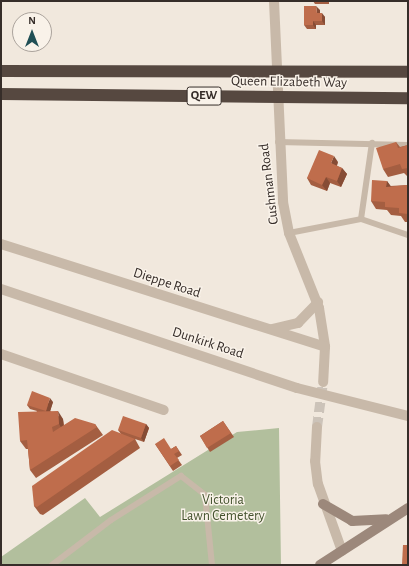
<!DOCTYPE html>
<style>
body{margin:0}
#map{position:relative;width:409px;height:566px;overflow:hidden;background:#f1e8dd;font-family:"Alegreya Sans",sans-serif}
div>[style]{position:absolute}
[style*='--x']{left:calc(var(--x)*1px);top:calc(var(--y)*1px);width:calc(var(--w)*1px);rotate:calc(var(--a)*1deg)}
.green>*{inset:0;background:#b2bf9d}
.tertiary-tunnel>*{height:10px;margin-top:-5px;transform-origin:0;background:repeating-linear-gradient(90deg,#ccc3b9 0 10px,transparent 0 15px)}
.service>*{height:6px;margin:-3px;padding:0 3px;transform-origin:3px;border-radius:3px;background:#c8b9a9}
.minor>*{height:10px;margin:-5px;padding:0 5px;transform-origin:5px;border-radius:5px;background:#c8b9a9}
.tertiary>*{height:10px;margin:-5px;padding:0 5px;transform-origin:5px;border-radius:5px;background:#c8b9a9}
.secondary>*{height:10px;margin:-5px;padding:0 5px;transform-origin:5px;border-radius:5px;background:#9c887b}
.motorway-bridge>*{height:12px;margin:-6px;padding:0 6px;transform-origin:6px;border-radius:6px;background:#564840}
.wall>*{inset:0;background:#a45e41}
.shaded-wall>*{inset:0;background:#864c35}
.building>*{inset:0;background:#bf6d4c}
span{translate:-50% -50%;white-space:nowrap;text-align:center;line-height:1.15;-webkit-text-stroke:3px #f9f2e9;paint-order:stroke}
.shield-label span{padding:1px 3px;background:#f9f2e9;border:1px solid;border-radius:3px;-webkit-text-stroke-width:0}
.shield-label{font-size:13px;color:#362d29;font-weight:700}
.street-label{font-size:14px;color:#362d29}
.park-label{font-size:14px;color:#44532e}
.frame{position:absolute;inset:0;border:2px solid #362d29;pointer-events:none}
.north{position:absolute;left:12px;top:12px;width:40px;height:40px;box-sizing:border-box;background:#f9f2e9;border:1px solid #aba39c;border-radius:50%;rotate:0deg;font-size:11px;font-weight:700;line-height:16px;text-align:center;color:#362d29}
.north::after{content:'';display:block;margin:auto;width:14px;height:18px;background:#204f55;clip-path:polygon(50% 0,100% 100%,50% 72%,0 100%)}
</style>
<div id="map">
<div class="green">
<div style="clip-path:polygon(279px 428px,281px 565px,1px 565px,1px 557px,85px 498px,100px 517px,237px 432px)"></div>
</div>
<div class="tertiary-tunnel">
<div style="--x:317;--y:427;--w:45;--a:-82.4"></div>
</div>
<div class="service">
<div style="--x:278;--y:142;--w:130;--a:1.3"></div>
<div style="--x:361;--y:219;--w:77;--a:-81.8"></div>
<div style="--x:289;--y:233;--w:73;--a:-11"></div>
<div style="--x:361;--y:219;--w:50;--a:18.8"></div>
<div style="--x:52;--y:565;--w:74;--a:-37.3"></div>
<div style="--x:111;--y:520;--w:83;--a:-32.2"></div>
<div style="--x:181;--y:476;--w:31;--a:38"></div>
<div style="--x:205;--y:495;--w:70;--a:84.3"></div>
</div>
<div class="minor">
<div style="--x:1;--y:289;--w:312;--a:18.5"></div>
<div style="--x:297;--y:388;--w:114;--a:14.2"></div>
<div style="--x:1;--y:354;--w:172;--a:19"></div>
</div>
<div class="tertiary">
<div style="--x:274;--y:1;--w:201;--a:87.4"></div>
<div style="--x:283;--y:202;--w:32;--a:79"></div>
<div style="--x:289;--y:233;--w:81;--a:68.2"></div>
<div style="--x:319;--y:308;--w:39;--a:81"></div>
<div style="--x:325;--y:347;--w:35;--a:93"></div>
<div style="--x:1;--y:244;--w:340;--a:17.6"></div>
<div style="--x:272;--y:329;--w:27;--a:-13"></div>
<div style="--x:298;--y:323;--w:29;--a:-46"></div>
<div style="--x:317;--y:427;--w:34;--a:93"></div>
<div style="--x:315;--y:461;--w:23;--a:83"></div>
<div style="--x:318;--y:484;--w:71;--a:70.3"></div>
</div>
<div class="secondary">
<div style="--x:323;--y:504;--w:34;--a:30"></div>
<div style="--x:352;--y:521;--w:34;--a:-3"></div>
<div style="--x:320;--y:565;--w:105;--a:-32.9"></div>
</div>
<div class="motorway-bridge">
<div style="--x:1;--y:71;--w:407;--a:0.1"></div>
<div style="--x:1;--y:94;--w:407;--a:0.6"></div>
</div>
<div class="wall">
<div style="clip-path:polygon(313px 1px,329px 1px,329px 4px,315px 4px)"></div>
<div style="clip-path:polygon(320px 10px,320px 13px,325px 17px,325px 25px,316px 25px,316px 29px,307px 29px,304px 25px)"></div>
<div style="clip-path:polygon(396px 142px,400px 147px,408px 145px,408px 177px,404px 173px,388px 177px,383px 169px)"></div>
<div style="clip-path:polygon(338px 162px,337px 166px,342px 168px,347px 174px,341px 187px,330px 183px,327px 191px,311px 185px,307px 178px)"></div>
<div style="clip-path:polygon(387px 181px,390px 186px,408px 185px,408px 222px,405px 222px,401px 216px,391px 215px,387px 210px,376px 209px,371px 201px)"></div>
<div style="clip-path:polygon(53px 402px,50px 411px,63px 419px,64px 425px,95px 424px,103px 435px,36px 478px,30px 470px,28px 449px,26px 449px,20px 441px,37px 411px,30px 409px,27px 405px)"></div>
<div style="clip-path:polygon(223px 421px,234px 437px,210px 452px,200px 436px)"></div>
<div style="clip-path:polygon(146px 424px,149px 428px,144px 442px,123px 435px,135px 439px,140px 448px,43px 515px,40px 514px,34px 506px,121px 434px,118px 430px)"></div>
<div style="clip-path:polygon(155px 444px,171px 449px,176px 446px,182px 455px,177px 458px,182px 465px,173px 471px)"></div>
</div>
<div class="shaded-wall">
<div style="clip-path:polygon(316px 6px,320px 10px,320px 17px,317px 13px)"></div>
<div style="clip-path:polygon(322px 13px,325px 17px,325px 25px,322px 21px)"></div>
<div style="clip-path:polygon(313px 21px,316px 25px,316px 29px,313px 25px)"></div>
<div style="clip-path:polygon(334px 156px,338px 162px,335px 169px,331px 163px)"></div>
<div style="clip-path:polygon(342px 168px,347px 174px,341px 187px,337px 181px)"></div>
<div style="clip-path:polygon(326px 177px,330px 183px,327px 191px,322px 185px)"></div>
<div style="clip-path:polygon(387px 181px,393px 189px,386px 187px)"></div>
<div style="clip-path:polygon(50px 398px,53px 402px,49px 415px,46px 411px)"></div>
<div style="clip-path:polygon(58px 411px,63px 419px,64px 432px,59px 424px)"></div>
<div style="clip-path:polygon(146px 424px,149px 428px,144px 442px,141px 438px)"></div>
</div>
<div class="building">
<div style="clip-path:polygon(304px 6px,316px 6px,317px 13px,322px 13px,322px 21px,313px 21px,313px 25px,304px 25px)"></div>
<div style="clip-path:polygon(396px 142px,398px 148px,408px 145px,408px 168px,402px 169px,400px 164px,383px 169px,376px 148px)"></div>
<div style="clip-path:polygon(319px 150px,334px 156px,331px 163px,342px 168px,337px 181px,326px 177px,322px 185px,307px 178px)"></div>
<div style="clip-path:polygon(372px 180px,387px 181px,386px 187px,408px 185px,408px 214px,399px 213px,399px 208px,385px 207px,385px 202px,371px 201px)"></div>
<div style="clip-path:polygon(32px 391px,50px 398px,46px 411px,27px 405px)"></div>
<div style="clip-path:polygon(58px 411px,59px 424px,52px 427px,53px 432px,75px 418px,95px 424px,97px 427px,30px 470px,27px 440px,20px 441px,18px 412px)"></div>
<div style="clip-path:polygon(123px 416px,146px 424px,141px 438px,118px 430px)"></div>
<div style="clip-path:polygon(223px 421px,231px 433px,207px 448px,200px 436px)"></div>
<div style="clip-path:polygon(112px 430px,135px 439px,37px 507px,34px 506px,32px 486px)"></div>
<div style="clip-path:polygon(164px 438px,171px 449px,176px 446px,179px 451px,174px 454px,179px 460px,170px 466px,155px 444px)"></div>
<div style="clip-path:polygon(403px 545px,408px 545px,408px 564px,402px 564px)"></div>
</div>
<div class="shield-label">
<span style="left:204px;top:96px">QEW</span>
</div>
<div class="street-label">
<span style="left:289px;top:82px;rotate:1deg">Queen Elizabeth Way</span>
<span style="left:269px;top:184px;rotate:-97deg">Cushman Road</span>
<span style="left:167px;top:283px;rotate:18deg">Dieppe Road</span>
<span style="left:208px;top:343px;rotate:18deg">Dunkirk Road</span>
</div>
<div class="park-label">
<span style="left:223px;top:508px">Victoria<br>Lawn Cemetery</span>
</div>
<div class="frame"></div>
<div class="north">N</div>
</div>
